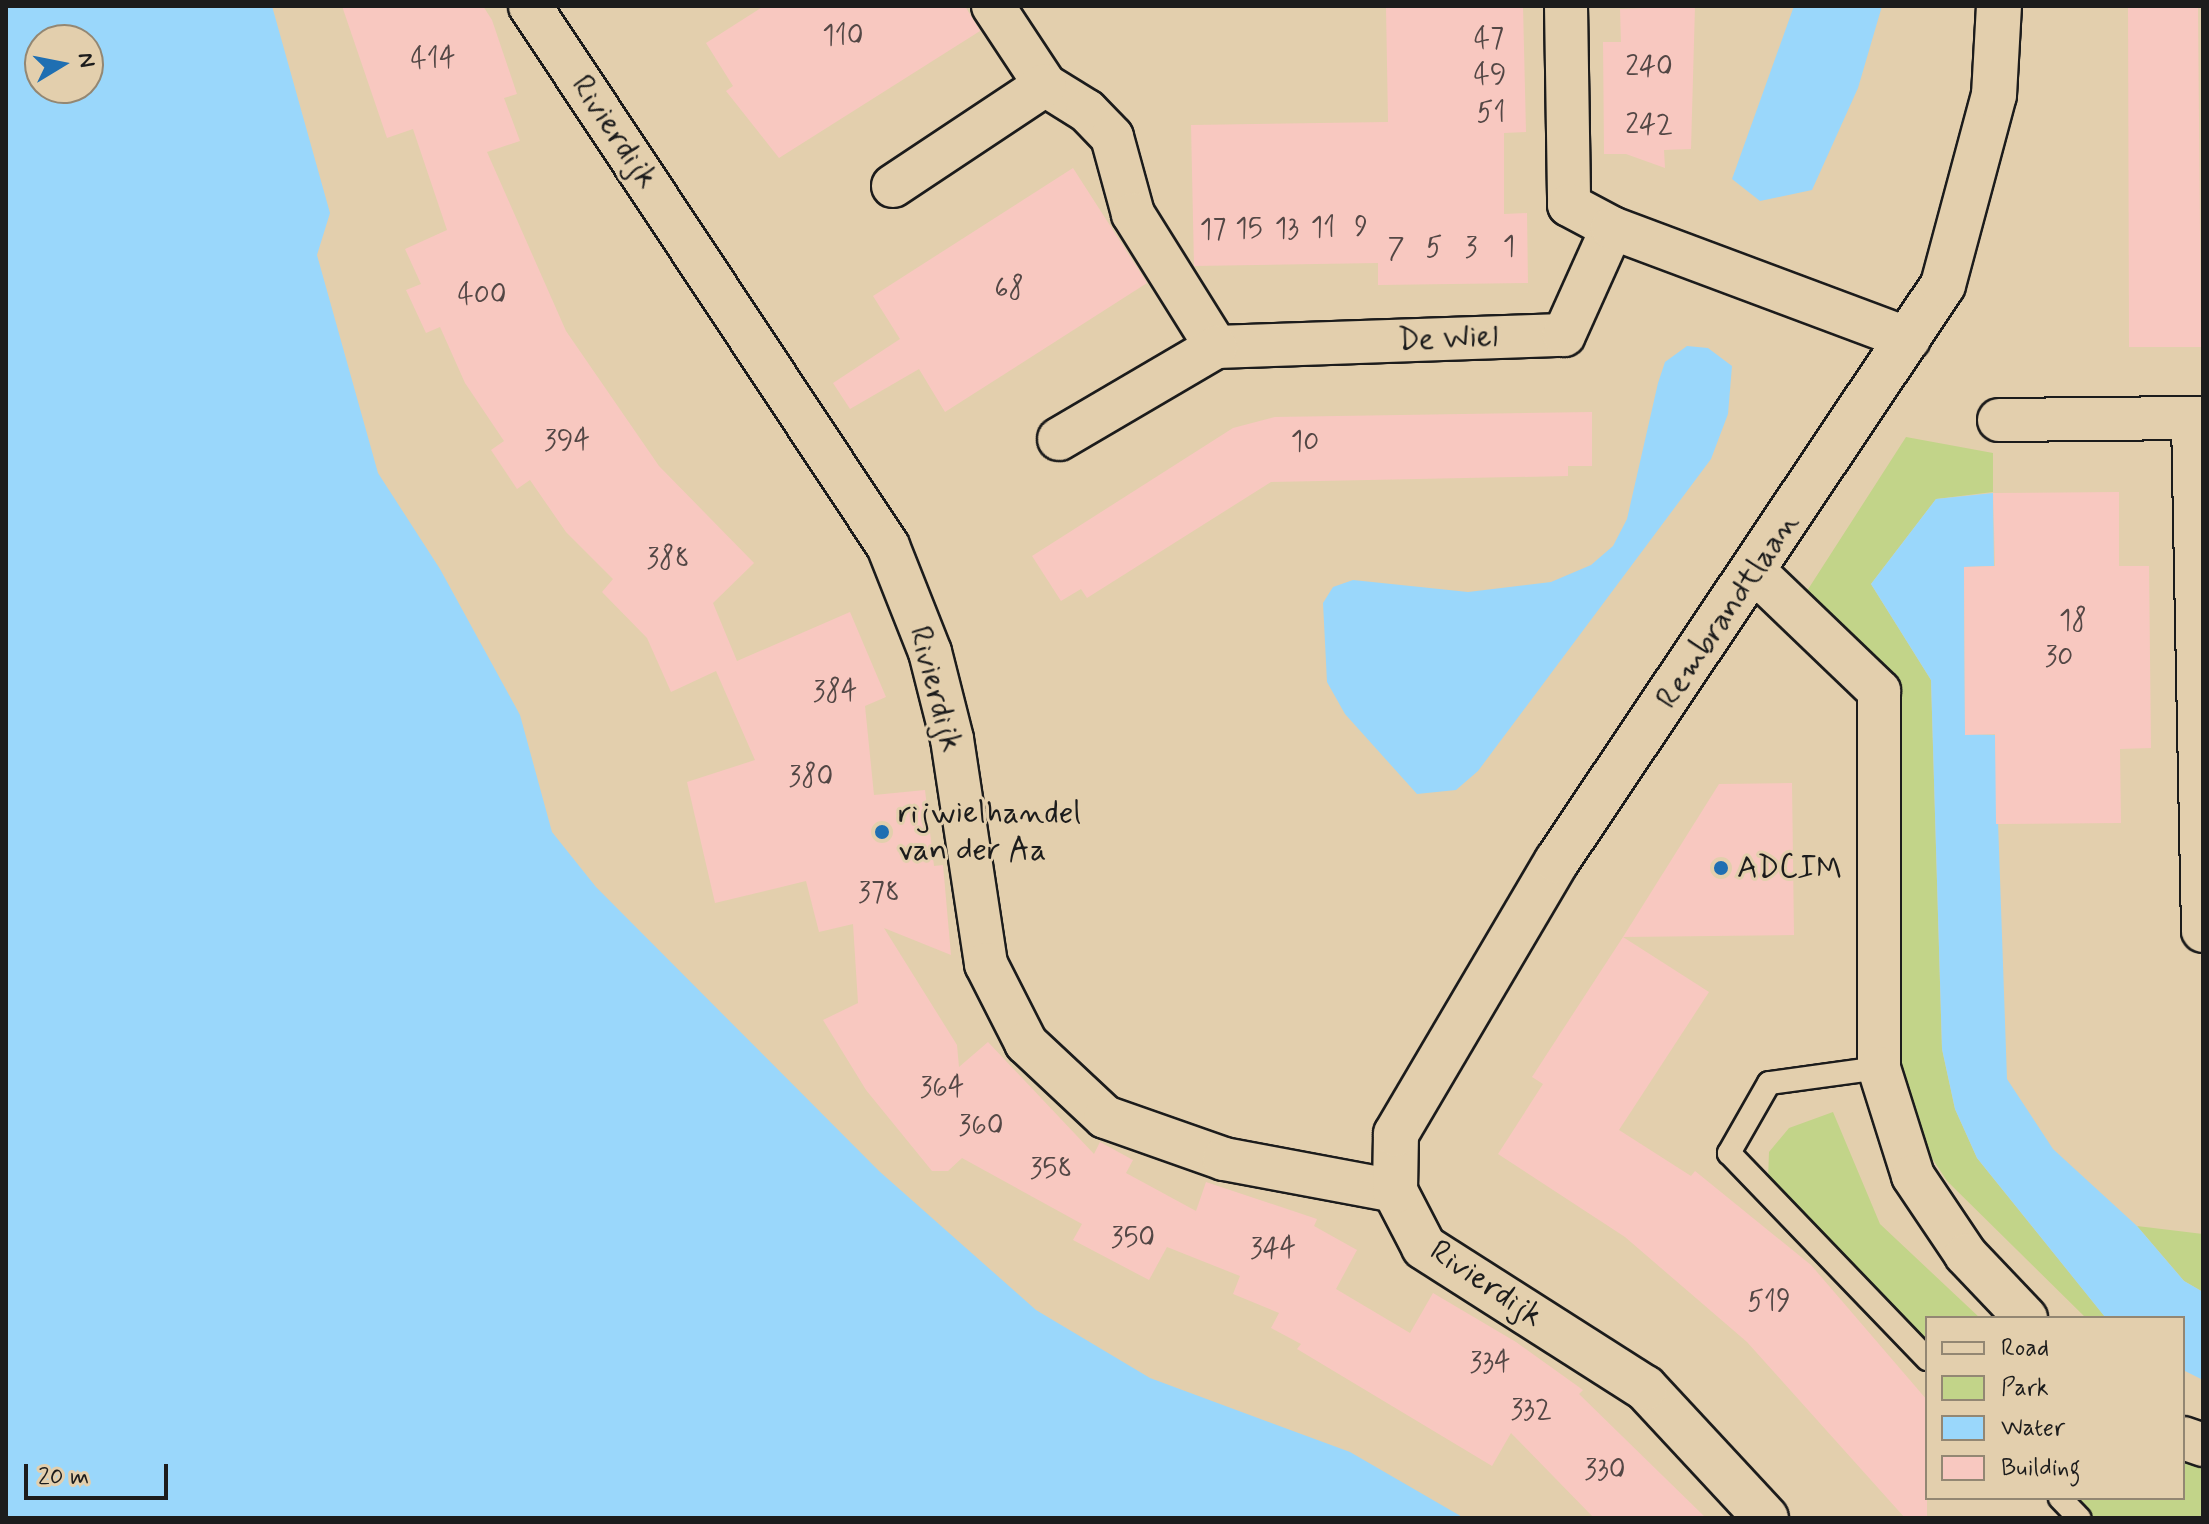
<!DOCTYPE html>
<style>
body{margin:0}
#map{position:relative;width:2209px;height:1524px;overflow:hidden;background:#e3cfad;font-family:Mynerve,sans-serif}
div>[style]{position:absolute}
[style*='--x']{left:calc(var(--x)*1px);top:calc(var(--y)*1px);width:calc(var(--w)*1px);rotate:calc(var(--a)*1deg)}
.green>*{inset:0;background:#c2d489}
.water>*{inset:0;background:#9ad7fb}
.building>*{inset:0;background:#f8c8c0}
.roads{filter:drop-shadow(2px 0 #1c1c1c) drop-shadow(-2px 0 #1c1c1c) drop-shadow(0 2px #1c1c1c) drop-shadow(0 -2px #1c1c1c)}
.service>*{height:22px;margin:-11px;padding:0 11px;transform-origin:11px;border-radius:11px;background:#e3cfad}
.minor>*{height:42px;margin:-21px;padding:0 21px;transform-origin:21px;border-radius:21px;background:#e3cfad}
.tertiary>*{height:44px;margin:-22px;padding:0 22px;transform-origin:22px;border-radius:22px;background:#e3cfad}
.dots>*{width:22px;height:22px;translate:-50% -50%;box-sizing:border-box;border:4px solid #e3cfad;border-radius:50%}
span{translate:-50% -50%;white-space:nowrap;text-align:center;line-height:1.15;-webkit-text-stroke:6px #e3cfad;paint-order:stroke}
.number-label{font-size:28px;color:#534745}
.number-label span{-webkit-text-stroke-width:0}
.street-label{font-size:32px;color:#1c1c1c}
.poi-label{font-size:32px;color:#1c1c1c}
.left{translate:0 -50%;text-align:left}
.frame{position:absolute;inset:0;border:8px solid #1c1c1c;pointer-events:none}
.legend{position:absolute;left:1925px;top:1316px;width:260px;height:184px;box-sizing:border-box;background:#e3cfad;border:2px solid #938773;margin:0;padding:10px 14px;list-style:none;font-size:24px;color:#1c1c1c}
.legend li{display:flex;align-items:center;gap:16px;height:40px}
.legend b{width:40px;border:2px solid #938773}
.north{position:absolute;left:24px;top:24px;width:80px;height:80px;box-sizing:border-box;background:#e3cfad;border:2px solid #938773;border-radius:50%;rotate:80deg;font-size:22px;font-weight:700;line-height:32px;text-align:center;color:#1c1c1c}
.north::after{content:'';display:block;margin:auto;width:28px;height:36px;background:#1f6fb2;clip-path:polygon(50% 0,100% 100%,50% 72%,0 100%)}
.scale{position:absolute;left:24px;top:1464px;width:144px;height:36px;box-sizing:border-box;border:4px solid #1c1c1c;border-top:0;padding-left:10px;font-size:24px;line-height:28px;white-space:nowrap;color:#1c1c1c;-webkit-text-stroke:6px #e3cfad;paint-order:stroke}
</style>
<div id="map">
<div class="green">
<div style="clip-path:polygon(1906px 437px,1993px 453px,1993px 492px,1936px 499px,1871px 584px,1931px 680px,1942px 1049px,1955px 1109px,1977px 1158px,2106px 1318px,2086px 1318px,1947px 1181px,1908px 1122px,1895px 1065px,1901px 936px,1887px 693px,1805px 594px)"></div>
<div style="clip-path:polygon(1833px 1112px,1880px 1224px,1980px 1318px,1927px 1318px,1927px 1350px,1768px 1180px,1769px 1152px,1789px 1128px)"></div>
<div style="clip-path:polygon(2137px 1226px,2203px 1234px,2203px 1292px,2184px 1281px)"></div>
<div style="clip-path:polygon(2183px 1460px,2203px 1465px,2203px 1518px,2089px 1518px,2068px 1498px,2183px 1498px)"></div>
</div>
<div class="water">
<div style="clip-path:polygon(evenodd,6px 6px,272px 6px,330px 213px,317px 255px,378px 473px,440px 569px,520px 715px,552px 832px,596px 887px,879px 1171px,1036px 1310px,1150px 1378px,1350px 1452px,1464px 1518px,6px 1518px,6px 6px,40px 40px,88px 40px,88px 88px,40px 88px,40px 40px)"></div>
<div style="clip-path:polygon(1794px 6px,1882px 6px,1858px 88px,1812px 190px,1760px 201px,1732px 179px)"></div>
<div style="clip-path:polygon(1687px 346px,1708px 348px,1732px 366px,1728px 414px,1711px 459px,1478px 771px,1456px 790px,1417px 794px,1345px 714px,1327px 682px,1323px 603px,1333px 587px,1353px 580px,1468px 592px,1551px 582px,1591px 565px,1613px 546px,1627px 519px,1658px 383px,1665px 362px)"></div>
<div style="clip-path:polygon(1993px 493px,1994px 566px,1964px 567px,1965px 734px,1995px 735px,2007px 1079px,2053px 1149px,2137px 1226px,2184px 1281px,2203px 1292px,2203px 1380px,2183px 1370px,2183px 1318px,2105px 1317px,1977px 1158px,1955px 1109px,1942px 1049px,1931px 680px,1871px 584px,1936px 499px)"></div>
</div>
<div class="building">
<div style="clip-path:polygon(342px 6px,483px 6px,492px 20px,517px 94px,504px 98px,520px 141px,487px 152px,566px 331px,659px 466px,754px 563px,713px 603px,737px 661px,850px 612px,886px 697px,865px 706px,874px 795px,925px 790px,934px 866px,943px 865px,951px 955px,884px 928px,957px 1045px,959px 1067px,988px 1042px,1094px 1154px,1100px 1142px,1133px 1160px,1126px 1173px,1196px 1211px,1206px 1182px,1317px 1219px,1314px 1226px,1357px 1250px,1336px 1289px,1410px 1333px,1433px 1293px,1516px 1342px,1583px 1390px,1579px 1394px,1706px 1518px,1594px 1518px,1511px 1433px,1492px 1466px,1297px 1349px,1301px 1344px,1271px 1328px,1279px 1313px,1233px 1294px,1240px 1276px,1167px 1247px,1149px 1280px,1073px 1240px,1082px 1224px,962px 1158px,948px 1171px,932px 1171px,866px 1090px,823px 1020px,858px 1003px,853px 924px,819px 932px,806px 881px,715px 903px,687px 782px,755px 760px,716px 671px,671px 692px,647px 638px,602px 592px,613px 579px,566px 532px,530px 480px,517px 489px,491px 450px,504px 441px,465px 383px,440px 327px,426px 333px,406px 290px,421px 284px,405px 249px,447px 230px,413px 129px,387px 138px)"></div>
<div style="clip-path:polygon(764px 6px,965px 6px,980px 31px,779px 158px,726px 91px,733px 86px,706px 43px)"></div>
<div style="clip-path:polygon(1523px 6px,1526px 132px,1504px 133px,1504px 214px,1527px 213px,1528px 283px,1378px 285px,1378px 263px,1194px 266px,1191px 125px,1388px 122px,1386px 7px)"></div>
<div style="clip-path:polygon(1695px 6px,1691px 149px,1664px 150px,1665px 168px,1626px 154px,1604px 154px,1603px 42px,1621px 42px,1620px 9px)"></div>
<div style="clip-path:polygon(2128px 6px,2198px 6px,2201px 347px,2129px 347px)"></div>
<div style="clip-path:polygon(1073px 168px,1147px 283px,945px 412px,919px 369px,850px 409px,833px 383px,900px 339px,873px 296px)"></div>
<div style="clip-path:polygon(1592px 412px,1592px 466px,1568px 466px,1568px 476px,1271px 482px,1087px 598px,1081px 589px,1061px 601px,1032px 556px,1233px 428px,1275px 417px)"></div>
<div style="clip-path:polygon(2119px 492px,2119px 566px,2149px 566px,2151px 748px,2120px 749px,2121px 823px,1996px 824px,1995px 734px,1965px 735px,1964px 567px,1995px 566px,1993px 493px)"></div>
<div style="clip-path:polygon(1792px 783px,1794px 935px,1623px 937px,1719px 784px)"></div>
<div style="clip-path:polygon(1623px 937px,1709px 992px,1619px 1130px,1691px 1176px,1695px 1171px,1811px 1265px,1927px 1400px,1927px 1518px,1905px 1518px,1747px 1342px,1625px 1237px,1498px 1154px,1543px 1084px,1532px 1077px)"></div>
</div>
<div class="roads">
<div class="service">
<div style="--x:1879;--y:1068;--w:111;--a:172.2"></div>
<div style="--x:1769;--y:1083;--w:81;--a:119.7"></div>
<div style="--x:1729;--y:1153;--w:286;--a:46.1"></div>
<div style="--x:2060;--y:1498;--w:28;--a:46"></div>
</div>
<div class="minor">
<div style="--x:530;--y:6;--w:648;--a:56.46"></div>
<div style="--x:888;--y:546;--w:114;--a:68.4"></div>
<div style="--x:930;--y:652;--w:90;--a:75.8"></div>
<div style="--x:952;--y:739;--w:228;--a:81.4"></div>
<div style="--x:986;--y:964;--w:89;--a:63.1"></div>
<div style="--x:1026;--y:1043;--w:108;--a:43.1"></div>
<div style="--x:1105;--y:1117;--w:126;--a:19.4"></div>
<div style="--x:1224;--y:1159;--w:174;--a:10.6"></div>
<div style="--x:993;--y:6;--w:95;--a:56.6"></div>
<div style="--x:1045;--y:85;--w:49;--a:31.8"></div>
<div style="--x:1087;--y:111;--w:36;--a:46"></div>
<div style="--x:1112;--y:137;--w:80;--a:74.7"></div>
<div style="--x:1133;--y:214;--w:157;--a:58"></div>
<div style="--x:1216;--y:347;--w:348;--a:-2"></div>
<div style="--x:1564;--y:335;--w:117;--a:-65.8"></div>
<div style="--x:1566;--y:6;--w:199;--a:89.1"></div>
<div style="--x:1569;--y:205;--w:49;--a:28.1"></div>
<div style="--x:1612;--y:228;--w:317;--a:20.5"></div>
<div style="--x:893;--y:186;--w:182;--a:-33.6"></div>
<div style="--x:2193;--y:418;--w:513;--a:88.88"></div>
<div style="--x:1999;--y:420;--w:204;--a:-0.6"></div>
<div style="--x:1059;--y:439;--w:182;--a:-30.4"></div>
<div style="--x:1755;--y:572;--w:172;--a:43.8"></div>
<div style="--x:1879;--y:691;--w:377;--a:90"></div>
<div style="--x:1879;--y:1068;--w:113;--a:72.5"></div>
<div style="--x:1913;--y:1176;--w:95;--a:56.1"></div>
<div style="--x:1966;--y:1255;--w:87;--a:46.4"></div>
<div style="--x:2183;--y:1438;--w:21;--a:19"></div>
</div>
<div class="tertiary">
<div style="--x:1766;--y:1518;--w:178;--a:-132.9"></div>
<div style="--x:1645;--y:1388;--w:262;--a:-147.5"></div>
<div style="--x:1424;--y:1247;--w:63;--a:-117.4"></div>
<div style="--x:1395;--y:1191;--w:57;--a:-89"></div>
<div style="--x:1396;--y:1134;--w:317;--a:-59.5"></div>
<div style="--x:1557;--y:861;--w:693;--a:-56.17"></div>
<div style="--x:1943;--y:285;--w:197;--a:-75"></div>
<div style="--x:1994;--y:95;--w:89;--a:-86.8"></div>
</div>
</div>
<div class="dots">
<div style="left:882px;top:832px;background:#1f6fb2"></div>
<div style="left:1721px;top:868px;background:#1f6fb2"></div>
</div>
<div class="number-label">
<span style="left:843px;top:37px">110</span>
<span style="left:1489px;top:40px">47</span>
<span style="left:433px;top:60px">414</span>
<span style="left:1649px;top:68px">240</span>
<span style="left:1490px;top:76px">49</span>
<span style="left:1491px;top:114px">51</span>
<span style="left:1649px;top:126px">242</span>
<span style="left:1361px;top:228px">9</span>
<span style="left:1323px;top:229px">11</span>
<span style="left:1249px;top:230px">15</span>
<span style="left:1287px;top:230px">13</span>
<span style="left:1213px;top:231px">17</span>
<span style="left:1509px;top:248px">1</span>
<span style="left:1434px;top:249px">5</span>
<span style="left:1471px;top:249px">3</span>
<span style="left:1396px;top:250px">7</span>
<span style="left:1009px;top:290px">68</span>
<span style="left:482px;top:296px">400</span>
<span style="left:567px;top:442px">394</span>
<span style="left:1305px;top:443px">10</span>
<span style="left:668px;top:560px">388</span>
<span style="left:2073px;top:622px">18</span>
<span style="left:2059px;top:658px">30</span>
<span style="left:835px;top:693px">384</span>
<span style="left:811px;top:778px">380</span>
<span style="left:879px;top:894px">378</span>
<span style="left:942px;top:1089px">364</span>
<span style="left:981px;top:1127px">360</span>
<span style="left:1051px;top:1170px">358</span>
<span style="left:1133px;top:1239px">350</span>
<span style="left:1273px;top:1250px">344</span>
<span style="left:1769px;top:1303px">519</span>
<span style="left:1490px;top:1364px">334</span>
<span style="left:1531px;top:1411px">332</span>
<span style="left:1605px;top:1471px">330</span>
</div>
<div class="street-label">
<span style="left:614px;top:132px;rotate:56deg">Rivierdijk</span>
<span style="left:1448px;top:339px;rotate:-2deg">De Wiel</span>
<span style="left:1728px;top:611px;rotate:-56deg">Rembrandtlaan</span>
<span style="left:935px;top:689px;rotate:75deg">Rivierdijk</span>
<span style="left:1486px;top:1284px;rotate:34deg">Rivierdijk</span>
</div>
<div class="poi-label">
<span class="left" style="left:898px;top:832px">rijwielhandel<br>van der Aa</span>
<span class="left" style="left:1737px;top:868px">ADCIM</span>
</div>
<div class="frame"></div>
<ul class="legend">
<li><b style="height:10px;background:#e3cfad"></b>Road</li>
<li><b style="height:22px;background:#c2d489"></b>Park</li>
<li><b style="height:22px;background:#9ad7fb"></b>Water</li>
<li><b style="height:22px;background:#f8c8c0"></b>Building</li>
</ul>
<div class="north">N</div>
<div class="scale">20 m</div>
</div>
